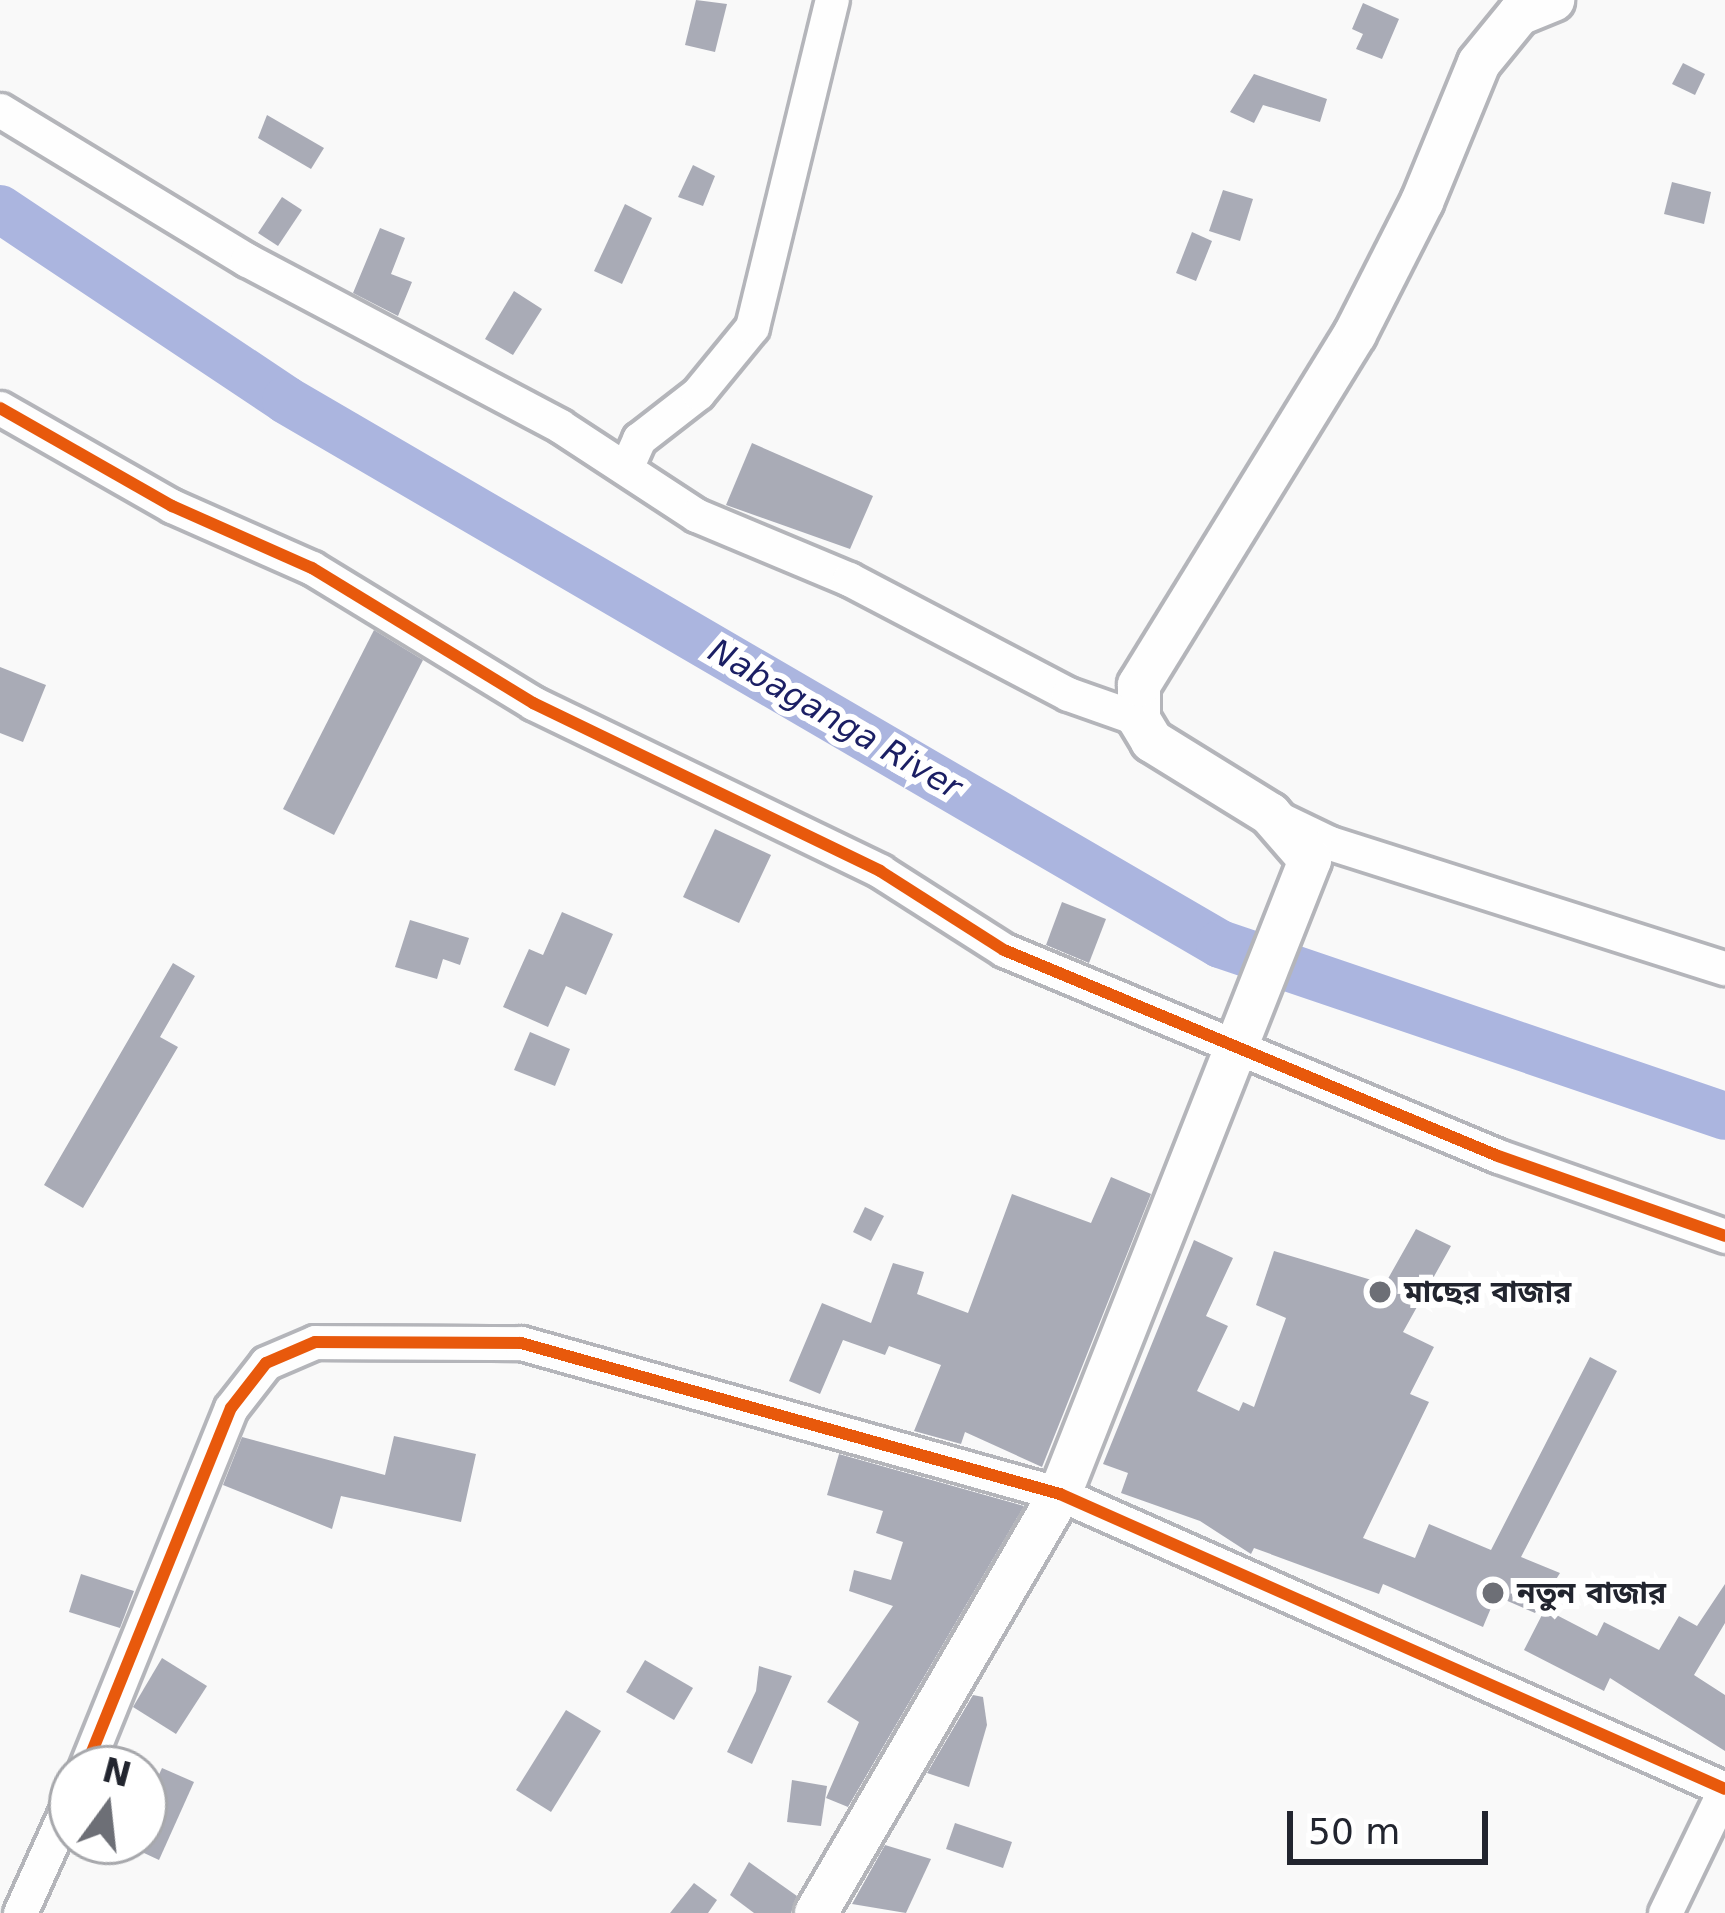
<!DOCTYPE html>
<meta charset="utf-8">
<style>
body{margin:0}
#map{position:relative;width:1725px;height:1913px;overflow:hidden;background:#f9f9f9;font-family:"DejaVu Sans","Noto Sans Bengali",sans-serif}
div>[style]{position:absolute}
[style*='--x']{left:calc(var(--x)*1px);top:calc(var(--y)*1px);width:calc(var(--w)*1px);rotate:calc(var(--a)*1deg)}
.river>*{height:48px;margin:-24px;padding:0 24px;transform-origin:24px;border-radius:24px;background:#abb5df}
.building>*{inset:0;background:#a9abb6}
.roads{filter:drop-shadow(3px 0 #b4b5ba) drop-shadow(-3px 0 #b4b5ba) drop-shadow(0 3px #b4b5ba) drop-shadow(0 -3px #b4b5ba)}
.minor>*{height:33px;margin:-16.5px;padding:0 16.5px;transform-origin:16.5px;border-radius:16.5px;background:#fefefe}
.major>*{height:42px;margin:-21px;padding:0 21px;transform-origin:21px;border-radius:21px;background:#fefefe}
.cycleway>*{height:12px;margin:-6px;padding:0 6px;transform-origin:6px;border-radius:6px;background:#e8590c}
.dots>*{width:33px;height:33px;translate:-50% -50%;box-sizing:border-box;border:6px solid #fff;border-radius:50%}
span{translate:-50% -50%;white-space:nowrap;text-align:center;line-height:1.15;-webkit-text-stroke:12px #fff;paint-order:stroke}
.poi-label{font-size:30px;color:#22252f;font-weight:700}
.left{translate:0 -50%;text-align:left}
.water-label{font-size:33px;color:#1b1f64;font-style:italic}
.north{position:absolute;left:48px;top:1745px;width:120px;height:120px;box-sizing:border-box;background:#fff;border:3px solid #a7a8ac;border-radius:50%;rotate:15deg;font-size:33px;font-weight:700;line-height:48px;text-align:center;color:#22252f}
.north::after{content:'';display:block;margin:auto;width:42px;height:54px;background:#6d6f76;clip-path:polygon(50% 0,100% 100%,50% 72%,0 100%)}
.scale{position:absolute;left:1287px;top:1811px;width:201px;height:54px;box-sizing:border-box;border:6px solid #22252f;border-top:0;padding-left:15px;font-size:36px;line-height:42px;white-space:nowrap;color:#22252f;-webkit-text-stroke:9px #fff;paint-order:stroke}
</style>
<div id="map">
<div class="river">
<div style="--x:0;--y:209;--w:344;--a:33.7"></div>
<div style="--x:286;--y:400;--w:1081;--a:30.22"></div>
<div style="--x:1220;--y:944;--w:533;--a:18.81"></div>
</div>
<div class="building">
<div style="clip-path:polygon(696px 0,727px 4px,715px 52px,685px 45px)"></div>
<div style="clip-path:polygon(1363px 3px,1399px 19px,1382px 59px,1356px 49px,1363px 34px,1352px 29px)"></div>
<div style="clip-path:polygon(1683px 63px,1705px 74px,1695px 95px,1672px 84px)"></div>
<div style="clip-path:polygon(1254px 74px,1327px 99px,1320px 122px,1263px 105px,1254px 123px,1230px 112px)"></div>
<div style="clip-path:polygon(267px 115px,324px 148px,311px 169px,258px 138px)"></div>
<div style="clip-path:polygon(693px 165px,715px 176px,703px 206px,678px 197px)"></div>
<div style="clip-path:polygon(1672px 182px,1711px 192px,1704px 224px,1664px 214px)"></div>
<div style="clip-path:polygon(1223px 190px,1253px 199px,1240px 241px,1209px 231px)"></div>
<div style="clip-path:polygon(282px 197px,302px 210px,278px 246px,258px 233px)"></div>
<div style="clip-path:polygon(625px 204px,652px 218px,622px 284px,594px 271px)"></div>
<div style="clip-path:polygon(380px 228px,405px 238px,391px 274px,412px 282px,398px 316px,353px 293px)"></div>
<div style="clip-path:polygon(1192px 232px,1212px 241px,1196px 281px,1176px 273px)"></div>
<div style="clip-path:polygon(514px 291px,542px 309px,513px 355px,485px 339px)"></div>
<div style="clip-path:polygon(752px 443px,873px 496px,850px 549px,726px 505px)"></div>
<div style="clip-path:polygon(374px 630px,423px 660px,334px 835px,283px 809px)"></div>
<div style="clip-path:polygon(0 667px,46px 685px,23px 742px,0 733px)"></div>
<div style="clip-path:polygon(715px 829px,771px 855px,739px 923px,683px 897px)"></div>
<div style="clip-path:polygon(1062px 902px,1106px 919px,1089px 963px,1046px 945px)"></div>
<div style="clip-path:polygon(562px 912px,613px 934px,586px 995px,566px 986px,548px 1027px,503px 1007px,529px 949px,543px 955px)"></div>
<div style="clip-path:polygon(410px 920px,469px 938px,460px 965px,443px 959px,437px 979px,395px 967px)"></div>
<div style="clip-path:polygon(173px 963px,195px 976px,160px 1037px,178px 1047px,83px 1208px,44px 1185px)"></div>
<div style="clip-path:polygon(530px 1032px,570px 1049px,555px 1086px,514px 1070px)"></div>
<div style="clip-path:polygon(1111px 1177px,1151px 1194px,1042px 1467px,965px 1432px,961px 1444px,914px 1431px,941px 1365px,889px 1346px,885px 1355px,843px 1340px,820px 1394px,789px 1381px,822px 1303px,871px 1323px,893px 1263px,924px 1272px,917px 1294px,968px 1313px,1012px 1194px,1091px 1223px)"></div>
<div style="clip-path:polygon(865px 1207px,884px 1216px,871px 1241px,853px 1232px)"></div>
<div style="clip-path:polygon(1416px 1229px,1451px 1246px,1403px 1332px,1434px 1347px,1410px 1394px,1429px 1402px,1363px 1538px,1415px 1558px,1429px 1524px,1491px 1550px,1590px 1357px,1617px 1371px,1521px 1557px,1560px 1573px,1535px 1613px,1496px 1596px,1483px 1627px,1383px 1584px,1379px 1594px,1254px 1548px,1251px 1554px,1200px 1521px,1121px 1493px,1128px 1473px,1103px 1464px,1194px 1240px,1233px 1258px,1206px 1316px,1228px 1326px,1197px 1391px,1239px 1411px,1243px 1402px,1254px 1407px,1286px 1318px,1256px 1305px,1274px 1251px,1385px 1284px)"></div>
<div style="clip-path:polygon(394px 1436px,476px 1454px,461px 1522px,341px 1496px,332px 1529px,223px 1485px,242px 1437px,385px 1475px)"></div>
<div style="clip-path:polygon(839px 1454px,1024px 1506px,848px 1807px,826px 1798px,859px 1722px,827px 1702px,893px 1606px,849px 1591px,854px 1570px,891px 1580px,903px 1542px,876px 1533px,883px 1511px,827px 1495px)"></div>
<div style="clip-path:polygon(81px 1574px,134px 1591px,120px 1628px,69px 1612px)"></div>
<div style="clip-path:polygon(1725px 1584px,1725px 1623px,1694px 1675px,1725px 1695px,1725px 1751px,1610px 1678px,1604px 1691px,1524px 1650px,1545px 1609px,1597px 1636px,1604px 1622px,1659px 1650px,1679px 1616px,1697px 1626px)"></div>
<div style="clip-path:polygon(162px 1658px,207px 1686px,176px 1734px,133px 1707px)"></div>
<div style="clip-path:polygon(645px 1660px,693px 1688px,674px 1720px,626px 1692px)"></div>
<div style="clip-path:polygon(759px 1666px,792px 1676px,752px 1764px,727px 1752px,756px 1691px)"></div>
<div style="clip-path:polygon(973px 1695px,983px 1697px,987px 1725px,969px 1787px,927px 1773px)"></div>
<div style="clip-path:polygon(566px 1710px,601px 1731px,551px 1812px,516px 1790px)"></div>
<div style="clip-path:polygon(162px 1768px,194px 1782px,159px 1860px,144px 1853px,144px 1808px)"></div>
<div style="clip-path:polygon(792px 1780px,827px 1786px,821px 1826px,787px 1822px)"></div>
<div style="clip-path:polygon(955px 1823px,1012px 1842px,1003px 1868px,946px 1849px)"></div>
<div style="clip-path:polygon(885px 1845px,931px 1859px,906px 1913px,852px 1904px)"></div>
<div style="clip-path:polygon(749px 1862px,797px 1896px,791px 1913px,754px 1913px,730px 1895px)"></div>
<div style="clip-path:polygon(694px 1883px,717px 1900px,708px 1913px,670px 1913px)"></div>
</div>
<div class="roads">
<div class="minor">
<div style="--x:0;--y:110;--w:289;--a:31.3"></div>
<div style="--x:247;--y:260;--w:354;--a:27.9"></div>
<div style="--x:560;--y:426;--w:163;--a:33.2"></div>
<div style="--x:696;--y:515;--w:166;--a:22.7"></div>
<div style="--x:849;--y:579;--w:247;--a:27.7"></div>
<div style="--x:1068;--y:694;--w:75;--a:19.4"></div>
<div style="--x:0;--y:408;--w:198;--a:29.7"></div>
<div style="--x:172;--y:506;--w:153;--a:23.9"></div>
<div style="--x:312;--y:568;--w:259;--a:31.4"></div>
<div style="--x:533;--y:703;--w:386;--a:25.8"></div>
<div style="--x:880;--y:871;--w:147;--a:32.5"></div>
<div style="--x:1004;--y:950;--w:535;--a:22.64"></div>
<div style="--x:1498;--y:1156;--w:241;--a:19.4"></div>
<div style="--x:627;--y:466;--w:30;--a:-66"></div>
<div style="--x:639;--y:439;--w:75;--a:-37.9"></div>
<div style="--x:698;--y:393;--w:85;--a:-50.7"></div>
<div style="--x:752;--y:327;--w:337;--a:-76.3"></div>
<div style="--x:1278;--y:818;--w:58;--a:25.7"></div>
<div style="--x:1330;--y:843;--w:414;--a:17.6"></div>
<div style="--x:85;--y:1769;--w:389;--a:-68"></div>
<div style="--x:231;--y:1408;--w:57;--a:-52.1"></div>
<div style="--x:266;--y:1363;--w:53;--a:-23.2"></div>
<div style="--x:315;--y:1342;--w:206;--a:0.3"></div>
<div style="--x:521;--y:1343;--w:560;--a:15.65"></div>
<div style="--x:1060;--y:1494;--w:727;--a:23.92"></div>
<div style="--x:20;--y:1913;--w:126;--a:-65.7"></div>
<div style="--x:1665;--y:1913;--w:138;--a:-64.2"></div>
</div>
<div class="major">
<div style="--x:816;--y:1913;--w:485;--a:-59.8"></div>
<div style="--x:1060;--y:1494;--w:682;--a:-68.48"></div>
<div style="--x:1310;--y:860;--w:61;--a:-131"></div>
<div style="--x:1270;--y:814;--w:139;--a:-148.3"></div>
<div style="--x:1152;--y:741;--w:26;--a:-121"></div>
<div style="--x:1139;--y:719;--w:34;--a:-90"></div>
<div style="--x:1139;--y:685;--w:412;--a:-58.4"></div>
<div style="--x:1355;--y:334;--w:148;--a:-63.1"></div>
<div style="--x:1422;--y:202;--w:150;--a:-67.7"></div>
<div style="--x:1479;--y:63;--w:63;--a:-50.8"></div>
<div style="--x:1519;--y:14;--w:37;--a:-22"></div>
</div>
</div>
<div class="cycleway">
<div style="--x:0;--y:408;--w:198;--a:29.7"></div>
<div style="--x:172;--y:506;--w:153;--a:23.9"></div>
<div style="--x:312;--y:568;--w:259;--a:31.4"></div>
<div style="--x:533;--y:703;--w:386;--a:25.8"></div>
<div style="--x:880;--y:871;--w:147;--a:32.5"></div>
<div style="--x:1004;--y:950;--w:535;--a:22.64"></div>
<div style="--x:1498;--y:1156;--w:241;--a:19.4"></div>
<div style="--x:85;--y:1769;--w:389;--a:-68"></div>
<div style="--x:231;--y:1408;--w:57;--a:-52.1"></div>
<div style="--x:266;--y:1363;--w:53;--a:-23.2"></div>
<div style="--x:315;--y:1342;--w:206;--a:0.3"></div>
<div style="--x:521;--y:1343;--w:560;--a:15.65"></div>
<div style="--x:1060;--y:1494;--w:727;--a:23.92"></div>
</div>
<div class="dots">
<div style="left:1380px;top:1292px;background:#6d6f76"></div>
<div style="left:1493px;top:1593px;background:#6d6f76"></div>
</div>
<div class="poi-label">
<span class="left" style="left:1404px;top:1292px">মাছের বাজার</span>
<span class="left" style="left:1517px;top:1593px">নতুন বাজার</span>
</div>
<div class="water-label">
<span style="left:835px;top:719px;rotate:30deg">Nabaganga River</span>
</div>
<div class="north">N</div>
<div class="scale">50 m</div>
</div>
